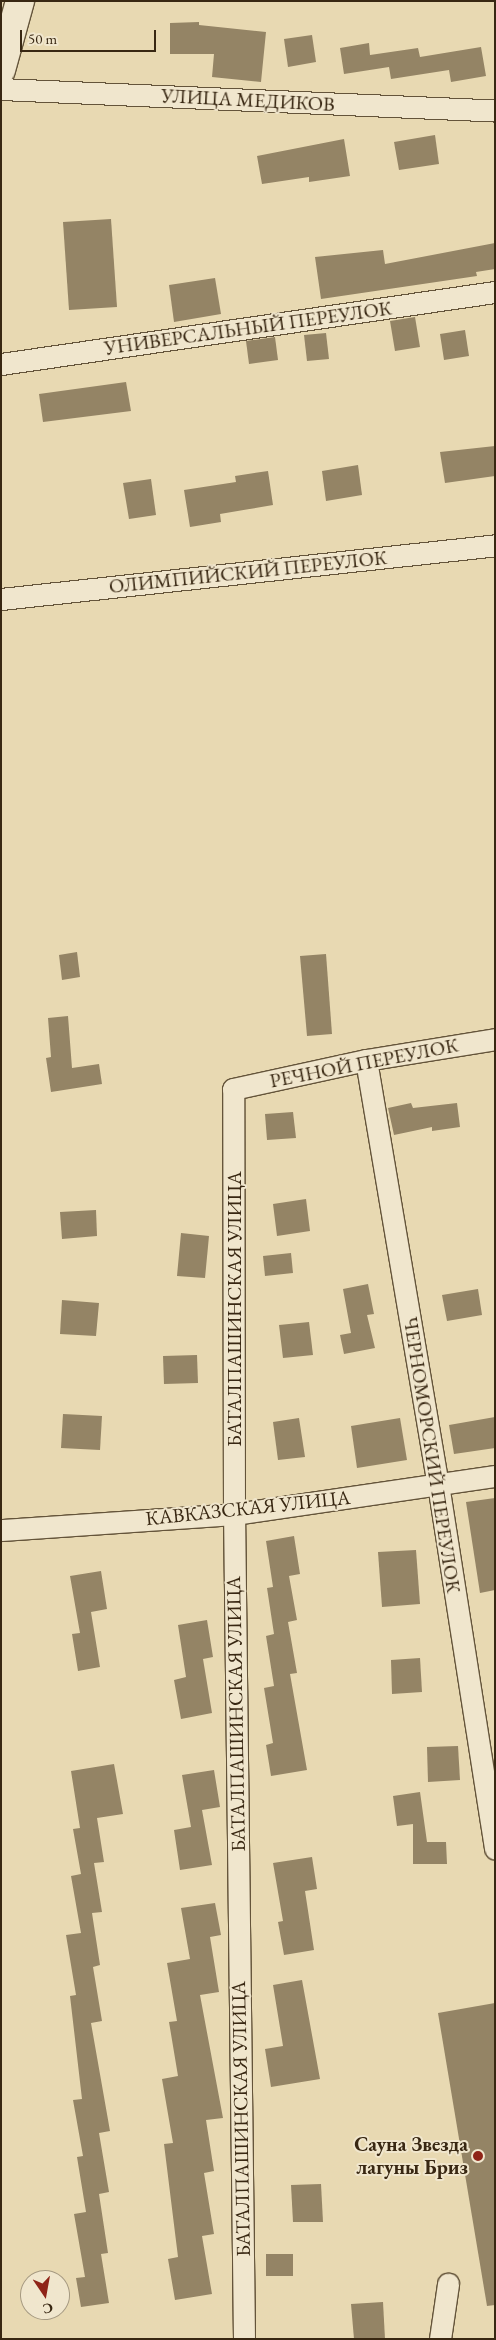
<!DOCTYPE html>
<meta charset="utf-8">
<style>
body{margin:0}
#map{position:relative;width:496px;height:2340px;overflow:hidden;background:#e8d9b2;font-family:"EB Garamond",serif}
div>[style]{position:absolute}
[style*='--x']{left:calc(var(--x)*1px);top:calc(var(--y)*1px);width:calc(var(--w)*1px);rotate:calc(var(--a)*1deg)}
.building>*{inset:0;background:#948465}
.roads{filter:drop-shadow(1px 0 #64543a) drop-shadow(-1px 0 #64543a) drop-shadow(0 1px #64543a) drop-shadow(0 -1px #64543a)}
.minor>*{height:21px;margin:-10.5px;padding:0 10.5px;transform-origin:10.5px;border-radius:10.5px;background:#f0e6cd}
.secondary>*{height:28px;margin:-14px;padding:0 14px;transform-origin:14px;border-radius:14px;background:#f0e6cd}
.dots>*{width:14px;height:14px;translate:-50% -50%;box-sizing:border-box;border:2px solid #f0e6cd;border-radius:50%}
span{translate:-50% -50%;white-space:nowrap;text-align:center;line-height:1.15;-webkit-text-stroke:4px #f0e6cd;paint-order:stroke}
.street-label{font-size:20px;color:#382712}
.poi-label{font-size:20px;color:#382712;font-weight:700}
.right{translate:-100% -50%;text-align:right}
.frame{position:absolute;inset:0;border:2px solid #382712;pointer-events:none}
.north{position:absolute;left:20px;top:2270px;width:50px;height:50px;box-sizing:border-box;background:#f0e6cd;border:1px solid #a69a82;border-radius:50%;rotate:168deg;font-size:14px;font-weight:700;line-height:20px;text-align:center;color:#382712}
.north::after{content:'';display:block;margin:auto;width:18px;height:22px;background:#8f2418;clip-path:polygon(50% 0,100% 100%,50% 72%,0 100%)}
.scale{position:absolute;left:20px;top:30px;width:136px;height:22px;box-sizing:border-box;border:2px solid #382712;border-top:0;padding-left:6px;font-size:15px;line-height:18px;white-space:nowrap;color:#382712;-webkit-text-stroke:4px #f0e6cd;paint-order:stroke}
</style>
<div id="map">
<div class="building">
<div style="clip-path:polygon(199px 22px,199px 25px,266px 32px,261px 82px,212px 77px,214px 54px,170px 54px,170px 23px)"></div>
<div style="clip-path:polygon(312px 35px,316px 62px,288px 67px,284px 39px)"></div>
<div style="clip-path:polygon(369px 43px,370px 55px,418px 48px,420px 57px,481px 47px,486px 76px,451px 82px,449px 70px,391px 79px,389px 67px,344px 74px,340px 48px)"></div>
<div style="clip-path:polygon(435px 135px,439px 164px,399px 170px,394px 142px)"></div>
<div style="clip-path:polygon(344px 139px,350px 176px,309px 182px,309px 177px,262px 184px,257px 156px)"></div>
<div style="clip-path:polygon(111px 219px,117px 307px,69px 310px,63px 222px)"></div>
<div style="clip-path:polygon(495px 243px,495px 269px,476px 272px,477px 276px,321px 299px,315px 257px,383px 250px,385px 264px)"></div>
<div style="clip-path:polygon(215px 278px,221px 314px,174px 322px,169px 285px)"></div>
<div style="clip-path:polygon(415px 317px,420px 347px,395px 351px,390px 321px)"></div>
<div style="clip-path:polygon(465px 330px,469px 356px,444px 360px,440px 334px)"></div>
<div style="clip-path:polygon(326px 333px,329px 359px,307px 361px,304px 335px)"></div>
<div style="clip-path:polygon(275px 337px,278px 360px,249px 364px,246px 341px)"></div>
<div style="clip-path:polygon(126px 382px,131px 411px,43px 422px,39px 394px)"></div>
<div style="clip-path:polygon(495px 446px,495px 476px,445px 483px,440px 452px)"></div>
<div style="clip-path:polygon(358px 465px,362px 495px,326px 501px,322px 471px)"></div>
<div style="clip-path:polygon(268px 471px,273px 505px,220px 514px,221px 522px,190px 527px,184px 490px,236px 482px,235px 476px)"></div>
<div style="clip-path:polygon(151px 479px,156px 515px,129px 519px,123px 483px)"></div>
<div style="clip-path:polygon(77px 952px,80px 977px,62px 980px,59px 955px)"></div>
<div style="clip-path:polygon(326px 954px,332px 1034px,307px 1036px,300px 956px)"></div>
<div style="clip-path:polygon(68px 1016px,72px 1068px,99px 1064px,102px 1084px,51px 1092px,46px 1058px,51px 1057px,48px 1018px)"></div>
<div style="clip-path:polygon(411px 1103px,413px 1108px,457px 1103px,460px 1127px,432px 1131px,432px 1127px,394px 1135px,388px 1108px)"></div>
<div style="clip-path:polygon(293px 1112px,296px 1138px,267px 1140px,265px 1114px)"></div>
<div style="clip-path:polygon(306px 1199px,310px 1231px,277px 1236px,273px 1204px)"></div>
<div style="clip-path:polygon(96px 1210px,97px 1236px,62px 1239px,60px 1212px)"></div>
<div style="clip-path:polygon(181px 1233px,209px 1236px,205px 1278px,177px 1276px)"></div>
<div style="clip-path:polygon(291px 1253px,293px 1273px,265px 1276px,263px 1256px)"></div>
<div style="clip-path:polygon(368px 1284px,374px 1314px,367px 1315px,375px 1348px,344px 1354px,340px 1335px,351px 1333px,343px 1289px)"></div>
<div style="clip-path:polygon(478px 1289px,482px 1315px,447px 1321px,442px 1295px)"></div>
<div style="clip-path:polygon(62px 1300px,99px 1303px,96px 1336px,60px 1334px)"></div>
<div style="clip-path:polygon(309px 1322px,313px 1355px,283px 1358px,279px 1325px)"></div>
<div style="clip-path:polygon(197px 1355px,198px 1383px,164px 1384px,163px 1356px)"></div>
<div style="clip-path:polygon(63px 1414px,102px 1416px,100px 1450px,61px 1448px)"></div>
<div style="clip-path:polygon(495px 1417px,495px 1448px,454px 1454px,449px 1425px)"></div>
<div style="clip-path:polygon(299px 1418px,305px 1457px,278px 1460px,273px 1422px)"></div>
<div style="clip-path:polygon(400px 1418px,407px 1460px,357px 1468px,351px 1426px)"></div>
<div style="clip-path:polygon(495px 1498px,495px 1590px,480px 1593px,466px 1502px)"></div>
<div style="clip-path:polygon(294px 1536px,300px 1574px,289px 1576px,297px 1620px,288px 1622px,297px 1673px,290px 1674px,307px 1770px,271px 1776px,266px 1745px,273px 1743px,264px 1688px,274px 1686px,266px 1636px,274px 1634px,267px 1588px,273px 1587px,266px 1541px)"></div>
<div style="clip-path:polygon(416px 1550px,420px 1604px,382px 1607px,378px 1552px)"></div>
<div style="clip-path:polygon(101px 1571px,107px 1609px,91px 1612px,100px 1667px,78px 1671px,72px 1634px,80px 1633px,70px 1576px)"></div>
<div style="clip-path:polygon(207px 1620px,213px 1657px,203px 1659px,212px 1713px,181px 1719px,174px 1680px,186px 1677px,178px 1625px)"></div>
<div style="clip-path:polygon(420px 1658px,422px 1692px,392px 1694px,391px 1660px)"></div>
<div style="clip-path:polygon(458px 1746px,460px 1780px,428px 1782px,427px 1747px)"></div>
<div style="clip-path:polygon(114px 1764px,123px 1814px,97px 1818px,104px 1862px,94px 1863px,102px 1912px,92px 1913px,100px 1965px,93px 1967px,102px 2021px,91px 2023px,110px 2131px,99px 2133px,109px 2192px,99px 2194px,108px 2253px,101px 2254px,109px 2303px,81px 2307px,76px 2278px,85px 2277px,74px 2214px,86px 2212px,77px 2157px,83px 2156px,73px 2100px,82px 2099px,70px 1996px,76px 1995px,66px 1935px,81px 1933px,71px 1876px,81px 1874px,73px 1829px,80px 1828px,71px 1771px)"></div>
<div style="clip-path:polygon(214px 1770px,220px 1807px,202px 1810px,212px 1865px,180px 1870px,174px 1830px,191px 1827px,182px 1775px)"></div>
<div style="clip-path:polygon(420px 1792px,427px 1842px,446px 1842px,447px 1864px,413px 1864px,413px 1824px,397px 1826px,393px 1796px)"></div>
<div style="clip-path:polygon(312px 1857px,317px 1889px,305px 1891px,314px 1950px,284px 1955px,278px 1922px,283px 1921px,273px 1863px)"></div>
<div style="clip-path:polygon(215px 1903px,221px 1935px,210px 1937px,219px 1992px,200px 1995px,223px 2118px,206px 2120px,214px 2171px,204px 2173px,214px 2234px,202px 2236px,212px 2294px,175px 2300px,168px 2259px,178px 2257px,164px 2144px,173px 2143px,162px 2079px,178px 2076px,169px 2022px,177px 2021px,167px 1963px,190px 1959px,181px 1908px)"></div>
<div style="clip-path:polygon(302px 1980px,320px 2079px,271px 2087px,265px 2049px,283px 2046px,273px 1985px)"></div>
<div style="clip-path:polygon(495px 2003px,495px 2305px,487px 2306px,438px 2013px)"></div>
<div style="clip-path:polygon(321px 2184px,323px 2222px,293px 2222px,291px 2185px)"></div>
<div style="clip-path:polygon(266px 2254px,293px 2254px,293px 2276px,266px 2276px)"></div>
<div style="clip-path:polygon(383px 2302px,385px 2339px,354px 2339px,351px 2304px)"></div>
</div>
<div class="roads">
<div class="minor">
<div style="--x:1;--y:89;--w:494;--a:2.5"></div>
<div style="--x:1;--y:364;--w:499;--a:-8.3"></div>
<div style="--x:1;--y:599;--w:497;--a:-6.2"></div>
<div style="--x:366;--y:1060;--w:430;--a:80.4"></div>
<div style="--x:438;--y:1484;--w:369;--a:81.1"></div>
<div style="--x:1;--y:1530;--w:234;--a:-3.9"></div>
<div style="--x:234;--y:1514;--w:264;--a:-8.3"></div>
<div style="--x:244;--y:2339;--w:825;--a:-90.69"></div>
<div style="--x:234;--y:1514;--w:425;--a:-90.1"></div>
<div style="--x:233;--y:1089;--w:136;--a:-12.3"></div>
<div style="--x:366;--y:1060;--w:131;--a:-9.2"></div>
<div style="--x:440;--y:2339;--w:56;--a:-81.7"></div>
</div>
<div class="secondary">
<div style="--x:1;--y:70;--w:72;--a:-74.6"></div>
</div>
</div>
<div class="dots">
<div style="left:478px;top:2156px;background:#8f2418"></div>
</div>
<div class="street-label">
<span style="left:248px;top:100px;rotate:3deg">УЛИЦА МЕДИКОВ</span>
<span style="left:248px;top:328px;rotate:-8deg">УНИВЕРСАЛЬНЫЙ ПЕРЕУЛОК</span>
<span style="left:248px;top:572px;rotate:-6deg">ОЛИМПИЙСКИЙ ПЕРЕУЛОК</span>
<span style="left:364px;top:1063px;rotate:-11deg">РЕЧНОЙ ПЕРЕУЛОК</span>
<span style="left:234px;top:1309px;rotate:-90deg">БАТАЛПАШИНСКАЯ УЛИЦА</span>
<span style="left:432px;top:1455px;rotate:81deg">ЧЕРНОМОРСКИЙ ПЕРЕУЛОК</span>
<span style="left:248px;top:1508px;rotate:-6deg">КАВКАЗСКАЯ УЛИЦА</span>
<span style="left:236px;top:1714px;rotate:-91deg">БАТАЛПАШИНСКАЯ УЛИЦА</span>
<span style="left:241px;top:2119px;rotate:-91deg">БАТАЛПАШИНСКАЯ УЛИЦА</span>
</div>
<div class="poi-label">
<span class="right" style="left:468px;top:2156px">Сауна Звезда<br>лагуны Бриз</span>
</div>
<div class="frame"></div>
<div class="north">С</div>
<div class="scale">50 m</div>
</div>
